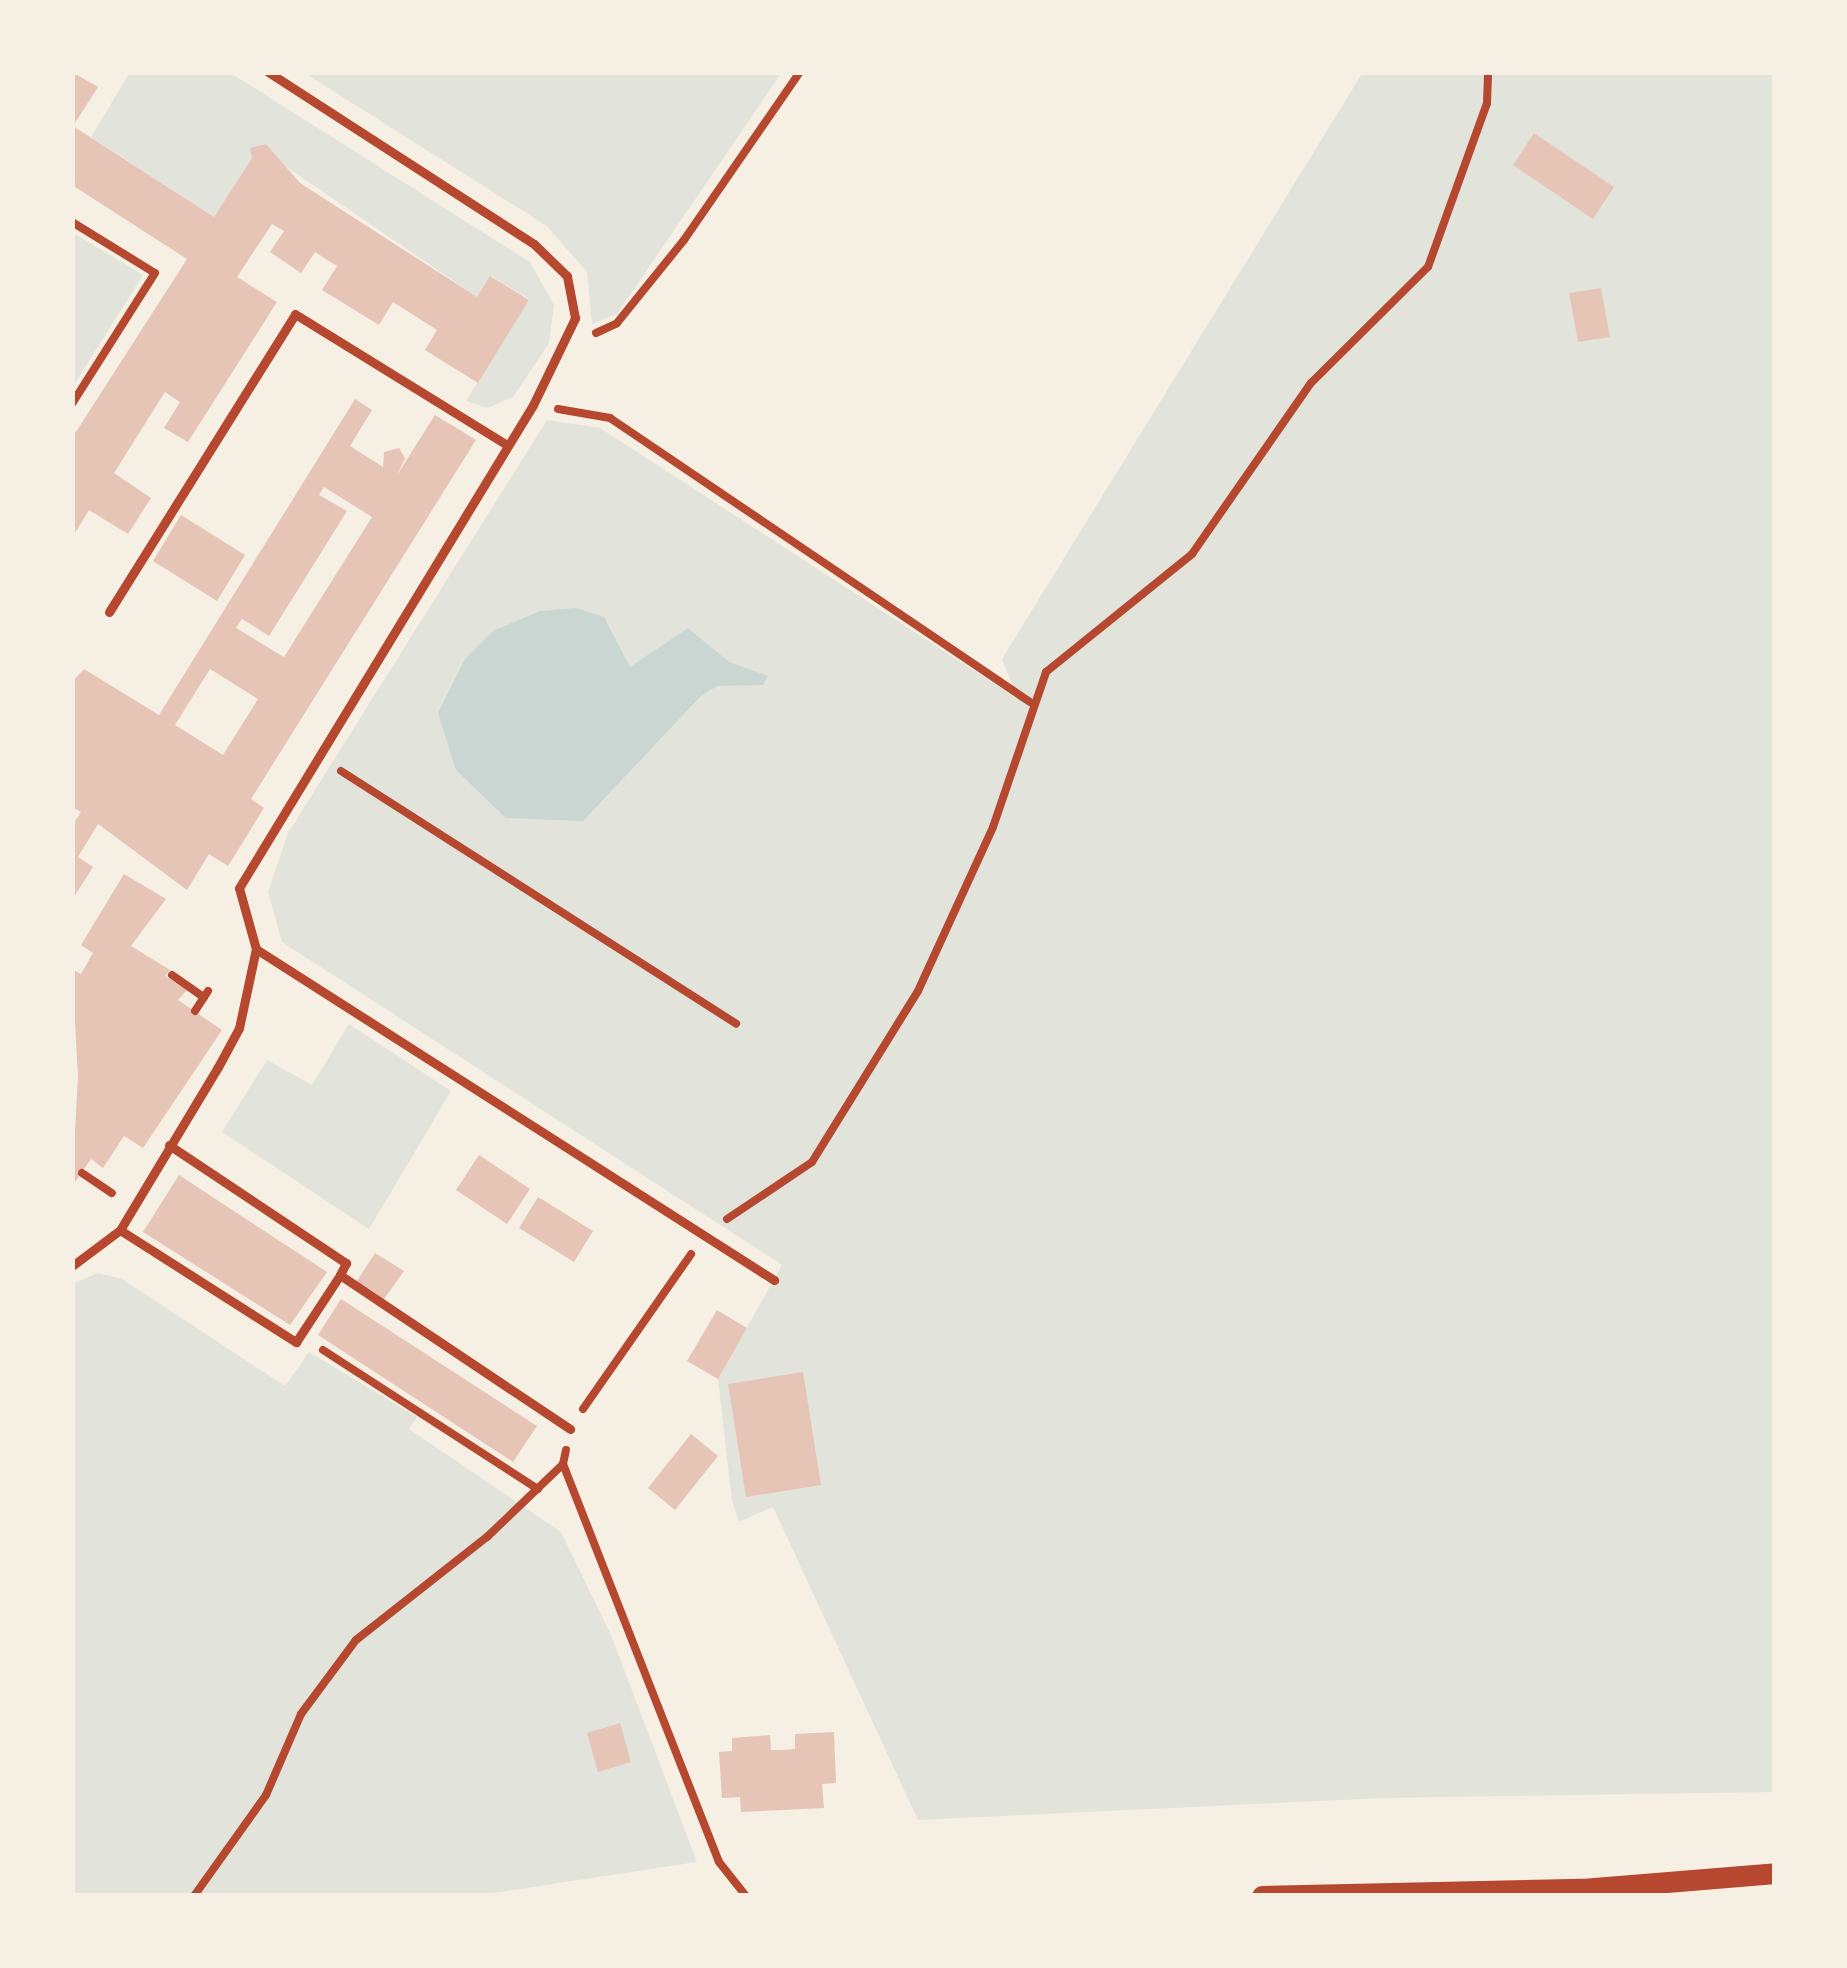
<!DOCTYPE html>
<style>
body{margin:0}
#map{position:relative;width:1847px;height:1968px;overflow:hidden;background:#f6efe4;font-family:"DM Sans",sans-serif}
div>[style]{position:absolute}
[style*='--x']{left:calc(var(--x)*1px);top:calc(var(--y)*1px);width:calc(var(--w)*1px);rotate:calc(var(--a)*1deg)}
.green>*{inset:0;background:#e2e4dc}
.water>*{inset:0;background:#c9d6d2}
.building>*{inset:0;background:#e6c5b7}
.path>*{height:8px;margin:-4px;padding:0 4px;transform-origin:4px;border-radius:4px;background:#b5482f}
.service>*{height:9px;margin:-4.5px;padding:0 4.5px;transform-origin:4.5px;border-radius:4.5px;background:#b5482f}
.tertiary>*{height:21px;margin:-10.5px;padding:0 10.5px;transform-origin:10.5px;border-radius:10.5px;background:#b5482f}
span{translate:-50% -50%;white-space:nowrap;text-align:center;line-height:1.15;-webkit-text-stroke:12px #f6efe4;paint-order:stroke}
.frame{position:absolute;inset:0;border:75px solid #f6efe4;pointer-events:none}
</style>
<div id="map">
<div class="green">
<div style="clip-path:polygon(130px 72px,229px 72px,530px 262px,554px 305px,549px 343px,513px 397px,488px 408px,466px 401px,529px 299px,491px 276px,477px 297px,269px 155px,252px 158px,214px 217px,91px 137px)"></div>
<div style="clip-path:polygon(303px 72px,782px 72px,617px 314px,592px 324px,587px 272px,547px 226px)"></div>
<div style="clip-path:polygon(1363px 72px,1775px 72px,1775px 1792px,1383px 1798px,918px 1820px,773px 1507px,739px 1522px,732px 1501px,718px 1379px,782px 1265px,282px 942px,268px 892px,288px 833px,547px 420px,600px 428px,1018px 699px,1002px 659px)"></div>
<div style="clip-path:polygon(72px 232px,143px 275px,72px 388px)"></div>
<div style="clip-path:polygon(349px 1024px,451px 1091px,369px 1229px,222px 1132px,267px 1060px,312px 1085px)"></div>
<div style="clip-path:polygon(98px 1273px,122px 1279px,285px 1386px,309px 1352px,417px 1417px,409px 1429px,561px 1532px,611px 1635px,697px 1862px,473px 1896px,72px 1896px,72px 1284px)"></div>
</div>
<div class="water">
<div style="clip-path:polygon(576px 608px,604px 617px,630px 667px,688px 628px,729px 662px,768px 676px,763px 685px,717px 686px,701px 696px,583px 821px,506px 818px,456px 770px,438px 713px,465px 659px,493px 631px,540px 611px)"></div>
</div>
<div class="building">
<div style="clip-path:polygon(72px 72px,98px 87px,73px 126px,214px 217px,252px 158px,250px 148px,266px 144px,300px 183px,477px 297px,490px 276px,529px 300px,478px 383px,425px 350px,437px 330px,393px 302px,379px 325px,322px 290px,337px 266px,315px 252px,301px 273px,270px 252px,284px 231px,272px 224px,237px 277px,277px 302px,188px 442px,164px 428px,180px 402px,165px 392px,114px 473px,151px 498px,128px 534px,89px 510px,72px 538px,72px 438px,187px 259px,72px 185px)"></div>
<div style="clip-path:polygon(1534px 133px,1614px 187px,1593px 219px,1513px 165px)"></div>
<div style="clip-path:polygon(1601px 288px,1610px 337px,1578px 342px,1569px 293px)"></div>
<div style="clip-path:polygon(evenodd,355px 399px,372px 410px,350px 446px,383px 467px,384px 452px,399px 448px,405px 458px,397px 475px,435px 415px,476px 440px,251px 799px,264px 808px,228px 866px,209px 854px,187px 890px,98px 824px,78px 857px,93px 867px,72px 900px,72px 826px,81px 812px,72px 807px,72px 682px,84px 669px,159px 715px,355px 399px,324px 487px,372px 517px,284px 657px,236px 628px,242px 619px,269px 636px,347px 511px,319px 495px,324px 487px,355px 399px,210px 669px,258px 699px,223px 755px,175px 725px,210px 669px)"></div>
<div style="clip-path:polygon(181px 515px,245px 555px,217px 601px,153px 561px)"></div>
<div style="clip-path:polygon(124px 874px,166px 899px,131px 946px,170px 970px,165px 976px,187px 990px,178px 1000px,222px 1030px,143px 1148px,124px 1136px,103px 1168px,91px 1159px,72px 1187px,78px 1076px,72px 969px,81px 974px,93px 953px,81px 945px)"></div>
<div style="clip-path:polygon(479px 1155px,530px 1189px,507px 1224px,456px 1190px)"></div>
<div style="clip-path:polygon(179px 1175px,327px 1272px,290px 1325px,143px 1232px)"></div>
<div style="clip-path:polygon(538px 1197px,593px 1231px,574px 1262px,519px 1228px)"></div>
<div style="clip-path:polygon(375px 1253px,404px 1271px,384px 1299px,357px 1281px)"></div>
<div style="clip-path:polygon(341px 1299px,537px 1426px,513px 1462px,318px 1335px)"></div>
<div style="clip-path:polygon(717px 1310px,747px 1328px,718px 1379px,687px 1361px)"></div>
<div style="clip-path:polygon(803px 1372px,821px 1485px,746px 1497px,728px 1384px)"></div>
<div style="clip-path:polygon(691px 1434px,718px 1456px,675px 1510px,648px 1488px)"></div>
<div style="clip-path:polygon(620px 1723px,631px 1762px,598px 1772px,587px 1733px)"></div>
<div style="clip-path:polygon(834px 1732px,836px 1783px,822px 1784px,824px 1808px,741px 1812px,740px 1797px,722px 1798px,719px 1752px,732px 1751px,732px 1738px,770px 1735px,771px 1750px,781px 1750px,795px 1749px,795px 1734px)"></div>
</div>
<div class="path">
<div style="--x:72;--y:222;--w:97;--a:31.6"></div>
<div style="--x:155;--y:273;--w:155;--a:122.4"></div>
<div style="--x:596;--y:333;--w:23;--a:-25"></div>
<div style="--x:617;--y:323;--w:107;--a:-51.1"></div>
<div style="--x:684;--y:240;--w:204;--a:-55.4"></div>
<div style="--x:558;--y:409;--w:53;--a:9.8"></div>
<div style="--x:610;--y:418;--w:507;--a:34.07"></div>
<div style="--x:341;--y:771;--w:469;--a:32.6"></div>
<div style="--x:172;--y:975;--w:39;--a:35"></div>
<div style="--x:195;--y:1011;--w:24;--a:-57"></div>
<div style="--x:82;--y:1173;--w:36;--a:34"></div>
<div style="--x:727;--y:1219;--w:102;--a:-33.8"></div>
<div style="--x:812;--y:1162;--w:201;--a:-58.2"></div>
<div style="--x:918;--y:991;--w:180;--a:-65.4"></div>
<div style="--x:993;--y:827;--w:164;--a:-71.1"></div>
<div style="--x:1046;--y:672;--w:188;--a:-38.9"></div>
<div style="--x:1192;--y:554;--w:208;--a:-55.2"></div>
<div style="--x:1311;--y:383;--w:165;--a:-44.8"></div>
<div style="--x:1428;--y:267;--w:174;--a:-70.2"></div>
<div style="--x:1487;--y:103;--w:31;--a:-88"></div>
<div style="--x:323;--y:1350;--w:256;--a:32.9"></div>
<div style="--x:583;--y:1409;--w:189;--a:-55.1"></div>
<div style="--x:566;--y:1450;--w:14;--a:102"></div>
<div style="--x:563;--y:1464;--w:427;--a:68.6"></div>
<div style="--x:719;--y:1862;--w:43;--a:51.5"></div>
<div style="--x:194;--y:1896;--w:124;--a:-54.5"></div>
<div style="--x:266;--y:1795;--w:88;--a:-66.6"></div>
<div style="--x:301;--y:1714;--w:92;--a:-53.4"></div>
<div style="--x:356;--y:1640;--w:167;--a:-38.2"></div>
<div style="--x:487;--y:1537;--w:105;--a:-43.8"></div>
</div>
<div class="service">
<div style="--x:109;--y:612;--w:351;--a:-58"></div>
<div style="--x:295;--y:314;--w:246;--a:31.7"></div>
<div style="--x:256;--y:949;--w:615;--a:32.58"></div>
<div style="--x:169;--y:1145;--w:213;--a:33.7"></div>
<div style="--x:346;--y:1263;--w:13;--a:117"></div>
<div style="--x:120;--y:1230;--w:209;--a:32.5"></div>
<div style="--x:296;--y:1342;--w:80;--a:-56.7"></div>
<div style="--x:340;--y:1275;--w:277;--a:33.8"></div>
<div style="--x:72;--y:1266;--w:60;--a:-36.9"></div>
<div style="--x:120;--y:1230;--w:190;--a:-59"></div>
<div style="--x:218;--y:1067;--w:44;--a:-61.7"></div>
<div style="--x:239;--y:1028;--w:81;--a:-77.9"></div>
<div style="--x:256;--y:949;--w:63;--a:-105.6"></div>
<div style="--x:239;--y:888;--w:565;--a:-58.67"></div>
<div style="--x:533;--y:405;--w:97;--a:-64.2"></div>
<div style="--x:575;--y:318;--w:43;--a:-100.8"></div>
<div style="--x:567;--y:276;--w:46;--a:-135.9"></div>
<div style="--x:534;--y:244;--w:317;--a:-147.1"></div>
</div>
<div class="tertiary">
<div style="--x:1262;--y:1896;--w:320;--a:-1.3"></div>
<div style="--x:1582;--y:1889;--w:194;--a:-4.7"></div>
</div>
<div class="frame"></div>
</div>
